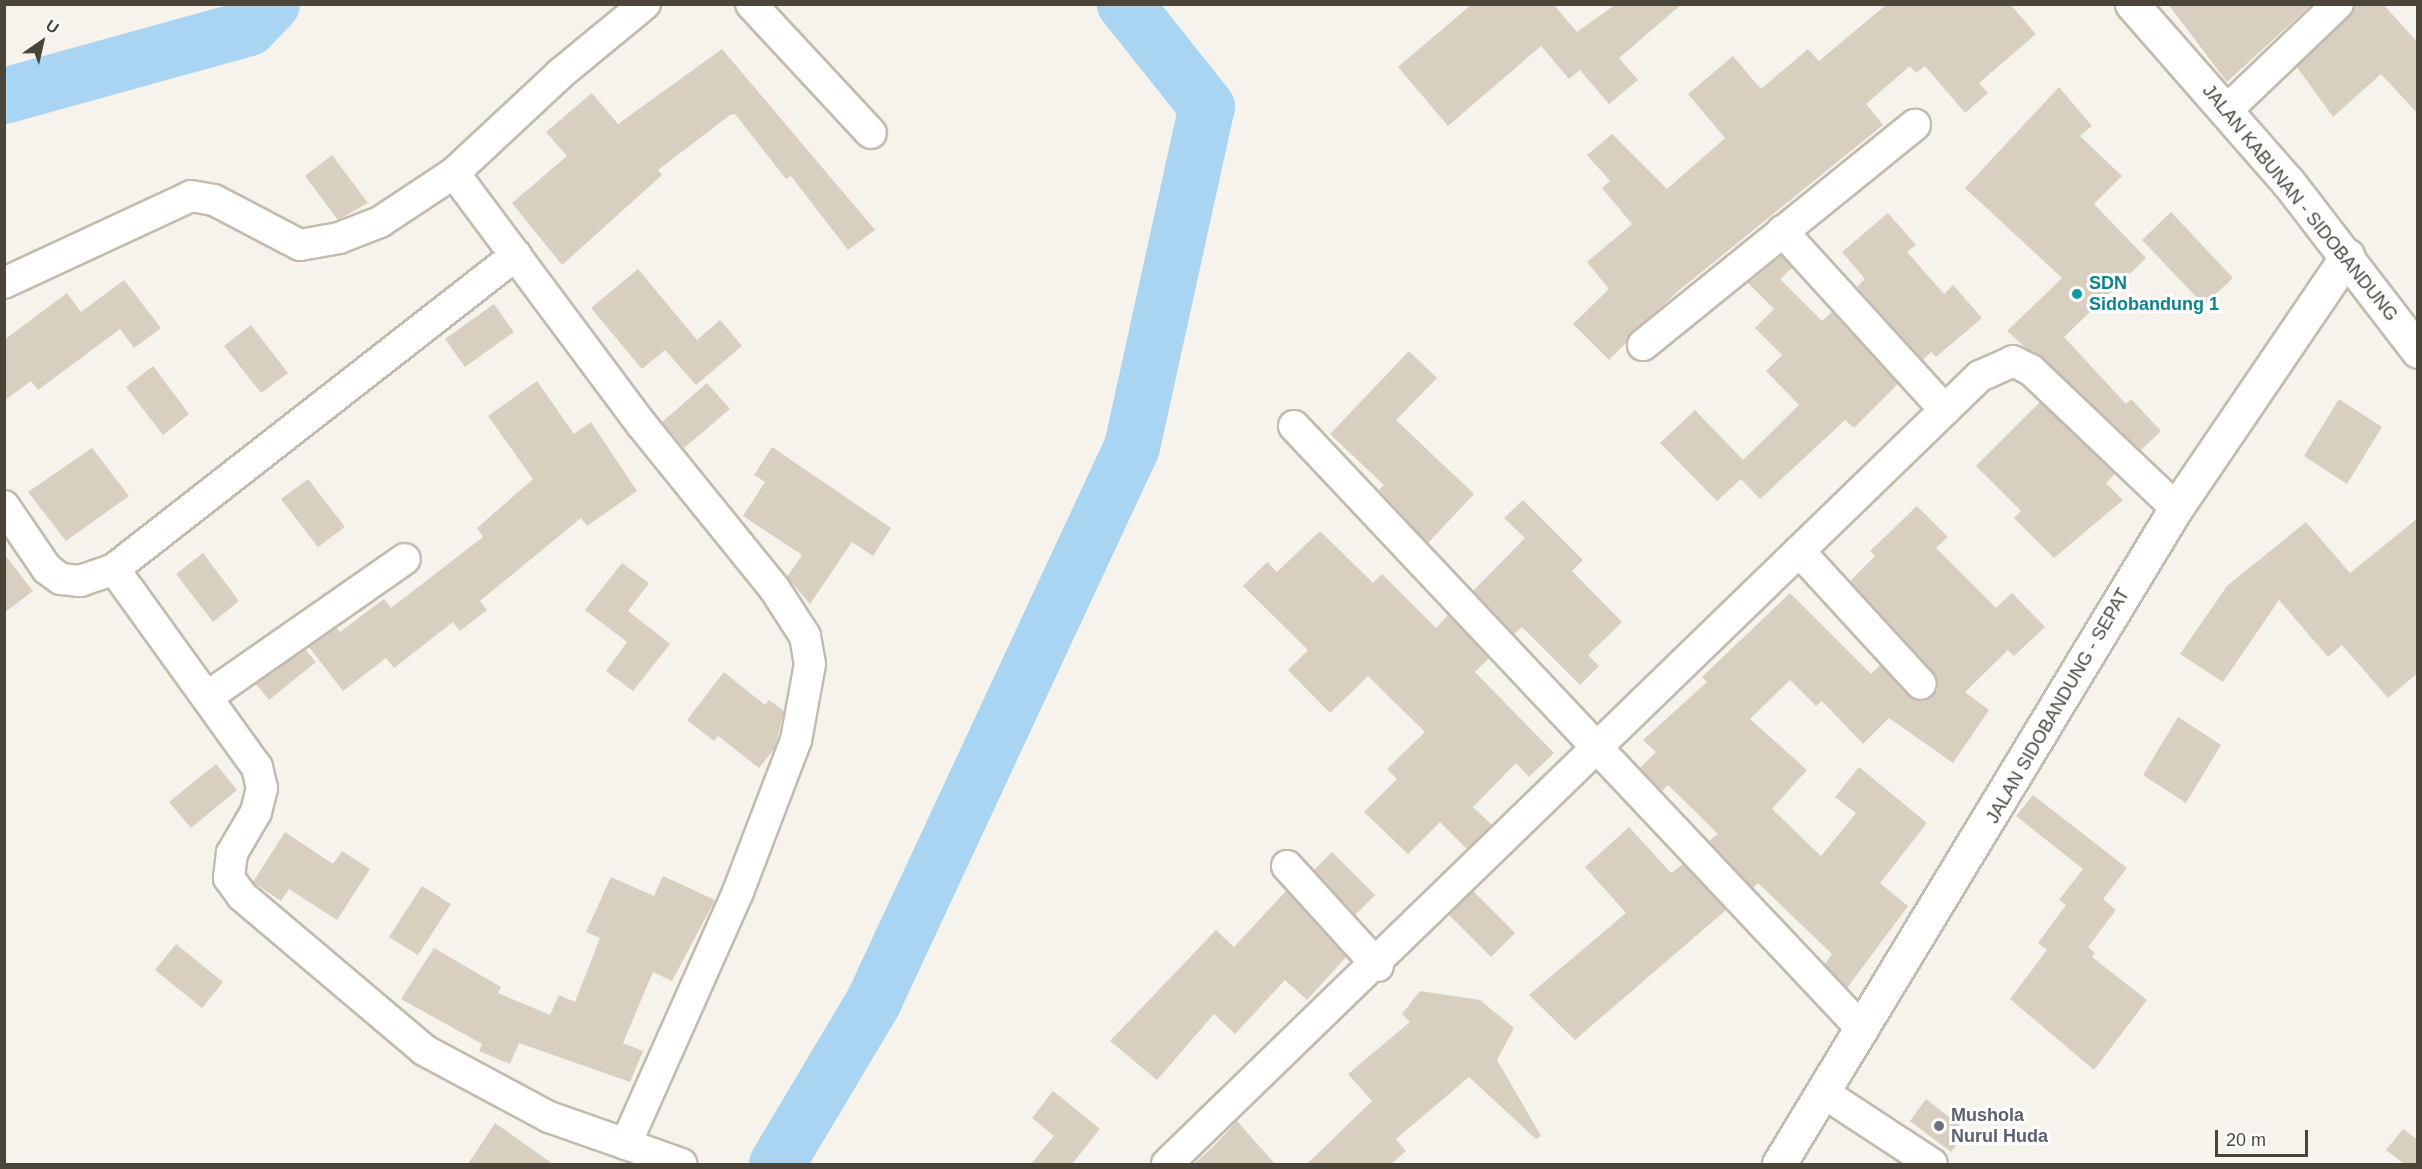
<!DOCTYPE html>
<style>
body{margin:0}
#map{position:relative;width:2422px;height:1169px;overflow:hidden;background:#f6f3ec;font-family:Helvetica,sans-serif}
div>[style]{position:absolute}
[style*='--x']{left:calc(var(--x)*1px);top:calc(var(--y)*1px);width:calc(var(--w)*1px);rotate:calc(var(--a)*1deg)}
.river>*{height:56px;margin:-28px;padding:0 28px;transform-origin:28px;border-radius:28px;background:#a9d4f2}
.building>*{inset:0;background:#d8cfc1}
.roads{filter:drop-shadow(2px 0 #c2bbae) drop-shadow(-2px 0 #c2bbae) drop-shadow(0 2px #c2bbae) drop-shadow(0 -2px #c2bbae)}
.minor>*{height:30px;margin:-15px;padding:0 15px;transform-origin:15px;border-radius:15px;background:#fff}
.tertiary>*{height:33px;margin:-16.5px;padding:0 16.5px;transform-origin:16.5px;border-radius:16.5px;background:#fff}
.dots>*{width:16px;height:16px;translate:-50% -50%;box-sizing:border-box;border:3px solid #fff;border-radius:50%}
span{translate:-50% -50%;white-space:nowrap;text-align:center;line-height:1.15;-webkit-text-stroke:6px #fff;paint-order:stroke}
.street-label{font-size:18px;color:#4b4439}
.culture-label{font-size:18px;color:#0d838f;font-weight:700}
.left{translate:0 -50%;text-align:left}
.worship-label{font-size:18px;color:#5b616d;font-weight:700}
.frame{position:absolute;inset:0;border:6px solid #4b4439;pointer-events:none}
.north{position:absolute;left:12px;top:12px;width:60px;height:60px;-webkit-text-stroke:4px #fff;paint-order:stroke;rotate:34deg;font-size:16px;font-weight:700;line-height:24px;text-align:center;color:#4b4439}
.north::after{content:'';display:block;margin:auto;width:21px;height:27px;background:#4b4439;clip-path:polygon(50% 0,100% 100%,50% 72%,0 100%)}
.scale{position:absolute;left:2215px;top:1130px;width:93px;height:27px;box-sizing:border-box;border:3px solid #4b4439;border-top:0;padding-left:8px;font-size:18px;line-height:21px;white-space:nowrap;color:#4b4439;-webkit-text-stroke:4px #fff;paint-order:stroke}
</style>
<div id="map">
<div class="river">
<div style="--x:4;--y:96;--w:254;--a:-15.5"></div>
<div style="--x:249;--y:28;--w:33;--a:-46"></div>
<div style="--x:777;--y:1164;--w:187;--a:-59.2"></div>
<div style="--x:873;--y:1003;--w:613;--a:-65.02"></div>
<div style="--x:1132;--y:447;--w:348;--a:-77.6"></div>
<div style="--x:1207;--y:107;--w:132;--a:-128.5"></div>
</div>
<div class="building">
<div style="clip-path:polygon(1472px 4px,1553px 4px,1577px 32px,1616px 4px,1682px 4px,1619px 58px,1638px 80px,1609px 104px,1580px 70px,1569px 79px,1541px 46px,1448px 126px,1398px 67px)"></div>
<div style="clip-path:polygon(1887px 4px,2010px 4px,2036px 34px,1979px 83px,1988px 93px,1965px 113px,1925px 66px,1916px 73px,1910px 66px,1866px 104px,1883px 125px,1677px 292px,1609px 360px,1573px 324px,1609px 289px,1587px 262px,1632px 224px,1602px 188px,1610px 181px,1587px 155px,1612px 134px,1667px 189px,1725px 138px,1688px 94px,1733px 56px,1761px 89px,1808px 49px,1819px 61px)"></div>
<div style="clip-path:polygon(2168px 4px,2312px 4px,2227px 82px)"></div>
<div style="clip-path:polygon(2355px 4px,2383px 4px,2418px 43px,2418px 114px,2381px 74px,2333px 117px,2297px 67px,2350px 16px)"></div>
<div style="clip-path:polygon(722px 49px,875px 230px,848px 250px,791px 176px,786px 179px,735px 114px,730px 115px,658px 170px,662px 175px,562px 265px,512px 203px,567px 156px,546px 132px,592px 93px,618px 124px)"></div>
<div style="clip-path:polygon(2059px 87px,2092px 126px,2080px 136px,2122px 176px,2094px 204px,2146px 258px,2064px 337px,2126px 404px,2131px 399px,2161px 431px,2141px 450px,2007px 331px,2062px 278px,1965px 188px)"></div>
<div style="clip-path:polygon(332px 155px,368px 203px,338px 220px,305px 176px)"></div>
<div style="clip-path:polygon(2171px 212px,2233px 278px,2204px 305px,2142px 240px)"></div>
<div style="clip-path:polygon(1888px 213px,1916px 245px,1907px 252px,1944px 294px,1953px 285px,1982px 318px,1936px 357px,1931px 352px,1923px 360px,1857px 287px,1865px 279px,1842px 252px)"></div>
<div style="clip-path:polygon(1781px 256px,1792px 268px,1780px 279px,1822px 321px,1832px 312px,1898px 384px,1854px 428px,1845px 420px,1760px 499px,1741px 479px,1717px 501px,1660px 443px,1695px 410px,1743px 460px,1799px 405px,1766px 371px,1782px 355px,1755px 328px,1774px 309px,1748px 283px)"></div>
<div style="clip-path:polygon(638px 269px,697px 340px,720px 320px,742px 346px,696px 385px,665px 350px,642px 369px,591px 308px)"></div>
<div style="clip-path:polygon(124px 280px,161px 328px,134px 348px,120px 329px,38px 390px,31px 381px,4px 401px,4px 340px,67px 293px,81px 312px)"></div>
<div style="clip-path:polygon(494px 304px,514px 332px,465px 367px,445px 339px)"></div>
<div style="clip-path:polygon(251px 325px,288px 373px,261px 393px,224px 346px)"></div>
<div style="clip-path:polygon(1409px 351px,1437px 378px,1396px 420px,1474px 494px,1428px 543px,1379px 490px,1384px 485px,1330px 434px)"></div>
<div style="clip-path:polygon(153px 366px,189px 414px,163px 435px,126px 387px)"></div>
<div style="clip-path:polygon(537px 381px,574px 434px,591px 422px,637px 491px,587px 526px,581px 518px,480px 601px,487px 610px,460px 631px,453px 622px,394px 668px,386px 658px,343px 691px,309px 647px,337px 628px,340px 632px,384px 599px,391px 608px,483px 537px,477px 528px,533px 479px,488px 416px)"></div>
<div style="clip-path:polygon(707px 383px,730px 409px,684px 448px,662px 422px)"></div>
<div style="clip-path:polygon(2339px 399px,2382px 427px,2347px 484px,2304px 456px)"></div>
<div style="clip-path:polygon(2040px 402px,2115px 474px,2106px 483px,2123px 500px,2054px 558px,2014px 518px,2021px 511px,1976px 466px)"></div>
<div style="clip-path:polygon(772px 447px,891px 528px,873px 556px,852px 542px,810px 604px,787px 577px,802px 555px,743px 516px,765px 482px,754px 475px)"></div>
<div style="clip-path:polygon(92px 448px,129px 496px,66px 541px,28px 492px)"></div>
<div style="clip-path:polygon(308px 479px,345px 527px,318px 547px,281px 499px)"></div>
<div style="clip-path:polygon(1523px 500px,1583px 560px,1572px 571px,1622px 622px,1588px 655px,1599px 666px,1580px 685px,1522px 627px,1514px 634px,1473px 591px,1525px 538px,1504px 518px)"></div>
<div style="clip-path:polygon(1917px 506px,1948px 537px,1936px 548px,1996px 608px,2012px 593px,2045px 627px,2014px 656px,2008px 650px,1965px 692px,1989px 710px,1953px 763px,1889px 718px,1863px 744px,1822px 701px,1816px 706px,1790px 680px,1750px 719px,1807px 770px,1772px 809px,1821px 856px,1856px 813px,1835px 797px,1859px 767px,1927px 823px,1880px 883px,1908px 906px,1847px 988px,1825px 964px,1832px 954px,1758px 883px,1753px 888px,1709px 841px,1718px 834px,1668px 785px,1662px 791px,1640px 768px,1656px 752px,1643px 740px,1707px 682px,1702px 677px,1790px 593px,1871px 674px,1880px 665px,1915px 700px,1932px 697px,1938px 689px,1934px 673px,1850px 581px,1875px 556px,1870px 551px)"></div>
<div style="clip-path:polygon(2418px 518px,2418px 673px,2388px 698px,2342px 645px,2328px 657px,2279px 600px,2223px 682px,2180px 654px,2227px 586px,2306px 522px,2350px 573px)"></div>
<div style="clip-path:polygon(1320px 531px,1373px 583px,1382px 574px,1436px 628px,1448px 615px,1489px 658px,1475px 672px,1554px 753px,1529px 777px,1516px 763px,1473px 807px,1492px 825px,1467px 849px,1440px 822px,1408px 854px,1364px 812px,1397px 779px,1387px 769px,1425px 732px,1368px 676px,1330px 713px,1288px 670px,1308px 650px,1243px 586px,1267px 562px,1277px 572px)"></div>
<div style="clip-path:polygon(203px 553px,239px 601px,213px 622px,176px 574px)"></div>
<div style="clip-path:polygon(4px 554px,33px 591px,4px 613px)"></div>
<div style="clip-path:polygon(622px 563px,649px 583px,628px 611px,670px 644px,633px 691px,606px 671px,627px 642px,585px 610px)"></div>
<div style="clip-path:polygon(305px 649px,316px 662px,269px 700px,256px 684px)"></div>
<div style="clip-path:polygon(724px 672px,765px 705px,769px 700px,784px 711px,775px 748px,759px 768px,718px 736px,714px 741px,687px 720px)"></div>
<div style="clip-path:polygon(2178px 717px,2221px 745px,2186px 803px,2143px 775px)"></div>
<div style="clip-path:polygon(216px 764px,237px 790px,191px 828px,169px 802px)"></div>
<div style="clip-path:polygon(2033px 795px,2127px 868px,2103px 899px,2116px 910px,2088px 947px,2095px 953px,2092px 957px,2147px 1000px,2094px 1070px,2010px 999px,2047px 950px,2038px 943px,2066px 905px,2059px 900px,2083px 869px,2016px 816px)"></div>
<div style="clip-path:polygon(1629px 827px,1671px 873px,1683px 864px,1726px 910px,1575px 1040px,1529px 995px,1626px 913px,1585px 867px)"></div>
<div style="clip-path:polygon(285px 832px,333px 864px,342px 851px,370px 869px,337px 920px,289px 889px,281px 901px,253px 882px)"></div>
<div style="clip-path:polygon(1332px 852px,1375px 895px,1355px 915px,1314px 870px)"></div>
<div style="clip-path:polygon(663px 876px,715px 900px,672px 981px,653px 972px,623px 1043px,643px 1051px,630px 1082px,519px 1043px,510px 1064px,479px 1051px,482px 1044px,401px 999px,434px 948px,501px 987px,498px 993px,550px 1015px,559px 995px,575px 1002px,600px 938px,586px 932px,611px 877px,654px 896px)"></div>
<div style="clip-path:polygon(422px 886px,451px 904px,418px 955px,389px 937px)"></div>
<div style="clip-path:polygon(1286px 891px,1346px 957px,1307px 1000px,1285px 980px,1235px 1034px,1214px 1014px,1157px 1080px,1110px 1041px,1216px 930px,1234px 947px)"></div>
<div style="clip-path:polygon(1473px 891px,1515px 933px,1491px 957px,1449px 915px)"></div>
<div style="clip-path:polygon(176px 944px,223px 982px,202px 1008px,155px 970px)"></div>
<div style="clip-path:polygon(1420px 991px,1480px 1000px,1514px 1028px,1497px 1060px,1541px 1136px,1536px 1139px,1469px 1077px,1396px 1139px,1406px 1151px,1391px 1164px,1307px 1164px,1372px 1101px,1348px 1074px,1410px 1022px,1402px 1014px)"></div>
<div style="clip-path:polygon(1053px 1091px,1100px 1129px,1072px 1164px,1031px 1164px,1054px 1136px,1032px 1118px)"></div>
<div style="clip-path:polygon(1926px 1099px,1967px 1131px,1951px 1152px,1910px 1121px)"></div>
<div style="clip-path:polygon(1237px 1121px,1275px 1164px,1194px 1164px,1214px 1146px)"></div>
<div style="clip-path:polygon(495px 1123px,553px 1164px,468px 1164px)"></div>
<div style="clip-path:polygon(2403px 1129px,2418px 1140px,2418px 1164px,2404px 1164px,2386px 1150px)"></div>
</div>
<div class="roads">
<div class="minor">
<div style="--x:751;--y:4;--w:176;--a:47.1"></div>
<div style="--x:2228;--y:109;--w:152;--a:-43.7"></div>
<div style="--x:454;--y:173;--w:314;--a:53.3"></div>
<div style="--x:642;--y:425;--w:210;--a:51"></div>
<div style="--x:774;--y:588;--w:57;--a:57.1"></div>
<div style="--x:805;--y:636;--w:28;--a:80"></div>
<div style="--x:810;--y:664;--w:77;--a:100.4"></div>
<div style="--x:796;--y:740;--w:163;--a:110.9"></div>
<div style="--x:738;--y:892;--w:276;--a:114"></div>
<div style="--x:626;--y:1144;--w:59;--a:20"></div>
<div style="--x:1782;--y:231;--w:242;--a:47.7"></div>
<div style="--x:516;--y:255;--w:510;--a:142.01"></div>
<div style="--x:114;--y:569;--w:244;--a:54.2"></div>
<div style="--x:257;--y:767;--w:22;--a:77"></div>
<div style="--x:262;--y:788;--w:25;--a:104"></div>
<div style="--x:256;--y:812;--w:48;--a:120.3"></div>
<div style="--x:232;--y:853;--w:25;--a:97"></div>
<div style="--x:229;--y:878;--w:22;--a:54"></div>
<div style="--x:242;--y:896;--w:238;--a:40.2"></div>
<div style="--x:424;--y:1050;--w:142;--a:28.2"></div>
<div style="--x:549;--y:1117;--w:82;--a:19.3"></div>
<div style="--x:4;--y:283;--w:206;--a:-24.9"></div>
<div style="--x:191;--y:196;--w:23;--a:10"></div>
<div style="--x:214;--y:200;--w:97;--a:27.6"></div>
<div style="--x:300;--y:245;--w:40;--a:-10"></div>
<div style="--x:339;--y:238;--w:44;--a:-21.3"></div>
<div style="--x:380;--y:222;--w:89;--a:-33.5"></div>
<div style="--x:454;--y:173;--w:145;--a:-43"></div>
<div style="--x:560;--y:74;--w:110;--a:-39.5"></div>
<div style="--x:1643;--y:345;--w:350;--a:-39"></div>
<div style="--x:1294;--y:426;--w:830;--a:46.71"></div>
<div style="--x:4;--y:506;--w:76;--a:55.7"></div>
<div style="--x:47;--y:569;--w:17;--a:36"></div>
<div style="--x:61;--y:579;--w:19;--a:6"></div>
<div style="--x:80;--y:581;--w:36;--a:-19"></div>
<div style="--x:1799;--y:551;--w:180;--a:47.5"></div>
<div style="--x:207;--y:697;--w:241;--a:-34.9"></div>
<div style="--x:1287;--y:866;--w:135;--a:47.7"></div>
<div style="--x:1824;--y:1093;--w:129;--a:33.3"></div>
<div style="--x:1167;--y:1164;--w:1132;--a:-44.11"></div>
<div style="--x:1980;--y:376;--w:36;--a:-24"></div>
<div style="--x:2013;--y:361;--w:20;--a:27"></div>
<div style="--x:2031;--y:370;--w:200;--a:43.6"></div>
</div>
<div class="tertiary">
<div style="--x:2132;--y:4;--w:237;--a:48.8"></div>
<div style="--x:2288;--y:182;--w:213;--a:52.4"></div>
<div style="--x:1779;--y:1164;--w:767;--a:-58.82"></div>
<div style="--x:2176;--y:508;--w:305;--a:-55.8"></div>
</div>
</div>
<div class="dots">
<div style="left:2077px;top:294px;background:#0f9aa8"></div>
<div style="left:1939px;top:1126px;background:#6b7280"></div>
</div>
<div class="street-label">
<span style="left:2300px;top:203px;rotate:51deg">JALAN KABUNAN - SIDOBANDUNG</span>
<span style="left:2058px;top:706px;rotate:-60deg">JALAN SIDOBANDUNG - SEPAT</span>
</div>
<div class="culture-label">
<span class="left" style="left:2089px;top:294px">SDN<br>Sidobandung 1</span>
</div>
<div class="worship-label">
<span class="left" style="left:1951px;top:1126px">Mushola<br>Nurul Huda</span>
</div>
<div class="frame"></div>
<div class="north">U</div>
<div class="scale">20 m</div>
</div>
